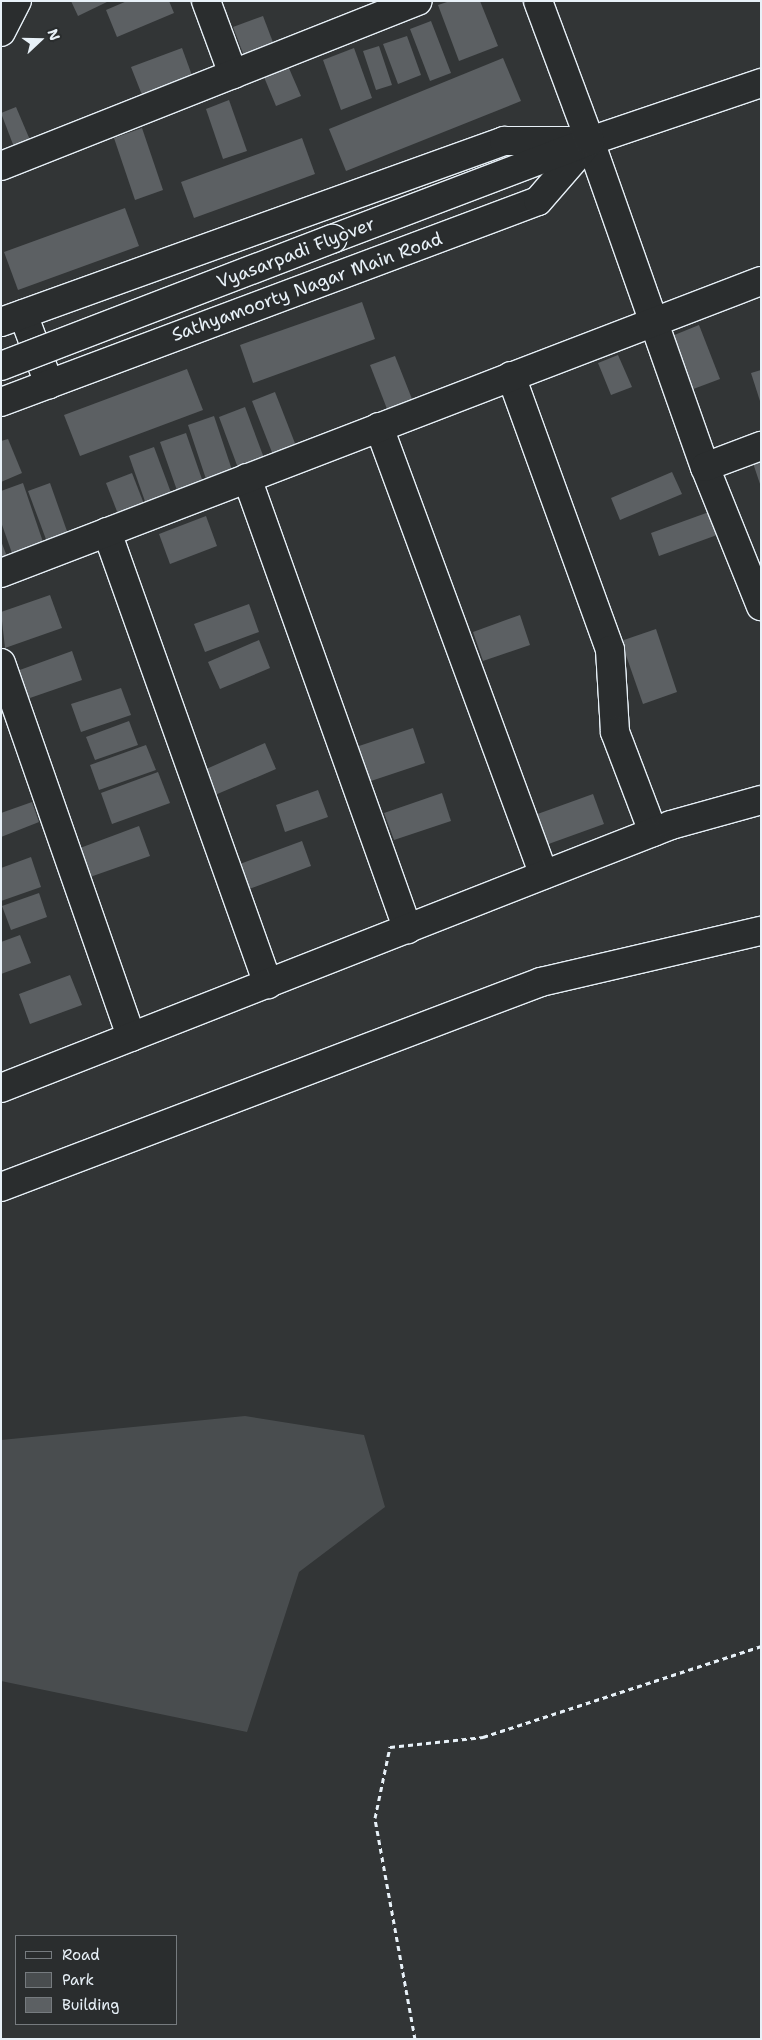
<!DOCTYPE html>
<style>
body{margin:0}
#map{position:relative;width:762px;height:2040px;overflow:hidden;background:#323536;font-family:"Shantell Sans",sans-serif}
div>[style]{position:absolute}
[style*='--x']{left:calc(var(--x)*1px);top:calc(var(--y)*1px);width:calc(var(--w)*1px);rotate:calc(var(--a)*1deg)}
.green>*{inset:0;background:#494d4f}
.building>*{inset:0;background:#5c6063}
.path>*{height:3px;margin-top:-1.5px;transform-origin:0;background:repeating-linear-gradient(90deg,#e8f1f8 0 5px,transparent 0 9px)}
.roads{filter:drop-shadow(1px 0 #e8f1f8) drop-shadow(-1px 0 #e8f1f8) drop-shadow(0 1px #e8f1f8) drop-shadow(0 -1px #e8f1f8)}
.street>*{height:28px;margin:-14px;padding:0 14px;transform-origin:14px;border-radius:14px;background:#2a2d2e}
.secondary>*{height:28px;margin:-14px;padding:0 14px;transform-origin:14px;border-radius:14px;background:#2a2d2e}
.primary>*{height:28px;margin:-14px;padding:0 14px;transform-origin:14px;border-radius:14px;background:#2a2d2e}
.bridges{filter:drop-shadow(1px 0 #e8f1f8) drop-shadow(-1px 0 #e8f1f8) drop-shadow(0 1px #e8f1f8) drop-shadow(0 -1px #e8f1f8)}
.primary-bridge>*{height:28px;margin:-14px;padding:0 14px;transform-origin:14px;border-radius:14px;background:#2a2d2e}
span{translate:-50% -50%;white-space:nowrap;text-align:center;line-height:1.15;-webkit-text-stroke:4px #2a2d2e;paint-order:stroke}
.street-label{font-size:18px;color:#e8f1f8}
.frame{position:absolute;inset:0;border:2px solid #e8f1f8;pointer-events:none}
.legend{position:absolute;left:15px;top:1935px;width:162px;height:90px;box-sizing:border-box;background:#2a2d2e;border:1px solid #767b7f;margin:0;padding:6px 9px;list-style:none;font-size:15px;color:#e8f1f8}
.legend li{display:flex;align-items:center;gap:10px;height:25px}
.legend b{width:25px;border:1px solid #767b7f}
.north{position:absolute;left:15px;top:15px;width:50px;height:50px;-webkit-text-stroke:4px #2a2d2e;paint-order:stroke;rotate:69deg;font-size:14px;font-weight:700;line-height:20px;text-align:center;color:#e8f1f8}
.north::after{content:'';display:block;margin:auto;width:18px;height:22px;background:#e8f1f8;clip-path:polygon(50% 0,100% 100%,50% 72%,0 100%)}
</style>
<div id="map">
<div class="green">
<div style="clip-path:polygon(245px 1416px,364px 1435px,385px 1507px,299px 1572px,247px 1732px,1px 1681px,1px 1440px)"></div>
</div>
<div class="building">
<div style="clip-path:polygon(71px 1px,109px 1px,78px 16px)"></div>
<div style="clip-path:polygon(127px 1px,169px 1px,174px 13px,117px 37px,106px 10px)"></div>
<div style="clip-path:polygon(450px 1px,480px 1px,498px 46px,459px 61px,438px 5px)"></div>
<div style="clip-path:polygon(263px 16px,274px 45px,244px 56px,233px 27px)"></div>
<div style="clip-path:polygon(431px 21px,451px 73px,430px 81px,410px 29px)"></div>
<div style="clip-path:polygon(407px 36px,421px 75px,398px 84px,383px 44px)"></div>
<div style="clip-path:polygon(379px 46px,392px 85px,376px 90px,363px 51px)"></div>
<div style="clip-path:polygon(182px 48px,194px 81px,144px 100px,131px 67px)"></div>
<div style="clip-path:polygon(354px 48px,372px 98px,341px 110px,323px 60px)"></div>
<div style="clip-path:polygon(503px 58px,521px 101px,346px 171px,329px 129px)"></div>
<div style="clip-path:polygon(288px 66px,301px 96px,276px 106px,264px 77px)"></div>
<div style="clip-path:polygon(229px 100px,247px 151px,223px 159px,206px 109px)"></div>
<div style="clip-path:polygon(16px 107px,30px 140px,14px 147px,1px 113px)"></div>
<div style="clip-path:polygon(142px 128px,163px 190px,135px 200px,114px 138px)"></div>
<div style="clip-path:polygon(302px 138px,315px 174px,194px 218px,181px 182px)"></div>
<div style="clip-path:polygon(125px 208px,139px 246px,18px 290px,4px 252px)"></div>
<div style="clip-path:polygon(362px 302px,375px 339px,253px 383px,240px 345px)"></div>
<div style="clip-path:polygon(699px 325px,720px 379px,688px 391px,667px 338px)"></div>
<div style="clip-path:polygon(618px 355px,632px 387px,611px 395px,598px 363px)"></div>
<div style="clip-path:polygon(395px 356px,414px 404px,389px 414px,370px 365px)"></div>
<div style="clip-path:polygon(187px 369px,203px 410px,80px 456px,64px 415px)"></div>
<div style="clip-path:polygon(761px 370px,761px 401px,760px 401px,751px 373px)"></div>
<div style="clip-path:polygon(275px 392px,298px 451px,275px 460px,252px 401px)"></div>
<div style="clip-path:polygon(245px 407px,267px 466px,241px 476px,219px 417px)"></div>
<div style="clip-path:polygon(214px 416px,233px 473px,207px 482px,188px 425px)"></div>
<div style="clip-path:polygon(186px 433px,205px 488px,179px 496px,160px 442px)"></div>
<div style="clip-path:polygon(8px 439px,22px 473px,1px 482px,1px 441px)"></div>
<div style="clip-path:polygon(154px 447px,173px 498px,147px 507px,129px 456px)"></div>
<div style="clip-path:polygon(761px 454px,761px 484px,760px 484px,751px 457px)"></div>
<div style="clip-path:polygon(672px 472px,682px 494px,620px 520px,611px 498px)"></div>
<div style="clip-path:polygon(132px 473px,144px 504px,118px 514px,106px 483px)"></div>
<div style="clip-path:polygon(23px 483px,44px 545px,13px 556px,1px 522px,1px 491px)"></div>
<div style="clip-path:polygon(50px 483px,68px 534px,47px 542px,28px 491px)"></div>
<div style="clip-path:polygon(709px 512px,717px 535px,659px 556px,651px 533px)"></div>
<div style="clip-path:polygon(206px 516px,217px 546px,170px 564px,159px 534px)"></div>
<div style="clip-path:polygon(1px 541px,8px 559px,1px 561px)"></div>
<div style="clip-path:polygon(50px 595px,62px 628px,5px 648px,1px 612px)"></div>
<div style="clip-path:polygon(249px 604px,259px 632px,205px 652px,194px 624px)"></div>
<div style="clip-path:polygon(520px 615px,530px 645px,483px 661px,473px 632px)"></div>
<div style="clip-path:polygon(656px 629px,677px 692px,643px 704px,621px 641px)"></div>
<div style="clip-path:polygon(259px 640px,270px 668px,220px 689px,208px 662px)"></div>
<div style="clip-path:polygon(72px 651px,82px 680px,27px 699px,17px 671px)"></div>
<div style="clip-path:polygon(121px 688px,131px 715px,81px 732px,71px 704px)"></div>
<div style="clip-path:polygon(129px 721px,138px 745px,95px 760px,86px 737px)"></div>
<div style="clip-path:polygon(413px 728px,425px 763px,365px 783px,353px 748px)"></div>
<div style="clip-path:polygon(265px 743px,276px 769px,215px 795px,204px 770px)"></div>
<div style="clip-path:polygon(146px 745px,156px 770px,99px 790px,90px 765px)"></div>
<div style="clip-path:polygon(158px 772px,170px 803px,112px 824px,101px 793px)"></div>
<div style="clip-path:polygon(318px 790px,328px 817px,285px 832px,276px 805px)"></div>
<div style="clip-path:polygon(442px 793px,451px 821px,394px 840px,384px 813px)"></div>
<div style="clip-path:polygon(593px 794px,604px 824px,543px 846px,532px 816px)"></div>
<div style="clip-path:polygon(32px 802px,39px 822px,1px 837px,1px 813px)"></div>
<div style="clip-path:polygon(139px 826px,150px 856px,90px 877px,80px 848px)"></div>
<div style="clip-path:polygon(302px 841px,311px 866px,249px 889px,240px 864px)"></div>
<div style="clip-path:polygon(31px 857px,41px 887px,1px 901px,1px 868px)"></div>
<div style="clip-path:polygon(39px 893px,47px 917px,11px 930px,2px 906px)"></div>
<div style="clip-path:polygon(20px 935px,31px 963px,1px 974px,1px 942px)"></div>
<div style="clip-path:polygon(70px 975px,82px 1005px,30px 1024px,19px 994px)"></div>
</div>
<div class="path">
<div style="--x:415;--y:2039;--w:225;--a:-100.3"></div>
<div style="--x:375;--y:1818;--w:73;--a:-78.1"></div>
<div style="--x:390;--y:1747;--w:94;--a:-6.1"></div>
<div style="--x:483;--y:1737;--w:293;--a:-18.1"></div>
</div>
<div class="roads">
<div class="street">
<div style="--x:206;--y:1;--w:78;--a:69.7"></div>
<div style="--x:1;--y:32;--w:35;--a:-63"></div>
<div style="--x:590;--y:141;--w:346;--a:70.6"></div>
<div style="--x:705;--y:467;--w:150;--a:68.1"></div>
<div style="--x:1;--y:166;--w:448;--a:-21.6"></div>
<div style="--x:511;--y:376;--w:291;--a:70.1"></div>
<div style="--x:610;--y:650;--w:82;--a:86.5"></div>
<div style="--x:615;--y:732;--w:107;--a:69.2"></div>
<div style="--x:379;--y:427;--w:477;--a:69.8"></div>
<div style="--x:705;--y:467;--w:60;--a:-20.6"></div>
<div style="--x:247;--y:478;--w:479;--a:70.4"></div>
<div style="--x:107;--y:532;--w:480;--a:70.4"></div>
<div style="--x:1;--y:573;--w:814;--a:-21.02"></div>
<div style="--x:1;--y:663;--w:396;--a:70.8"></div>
<div style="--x:1;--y:1088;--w:720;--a:-21.43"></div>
<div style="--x:671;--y:825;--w:93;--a:-15.5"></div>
<div style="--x:1;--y:1187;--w:578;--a:-20.79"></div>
<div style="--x:541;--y:982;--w:226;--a:-13.1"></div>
</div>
<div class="secondary">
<div style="--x:23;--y:314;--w:75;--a:69.6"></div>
<div style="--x:1;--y:322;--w:535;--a:-19.79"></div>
<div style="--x:504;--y:141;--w:86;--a:0"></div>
<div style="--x:590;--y:141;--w:181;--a:-18.7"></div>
<div style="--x:1;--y:402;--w:573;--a:-20.52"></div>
<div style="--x:538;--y:201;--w:79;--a:-49.1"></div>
</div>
<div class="primary">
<div style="--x:332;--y:239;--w:276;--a:-20.8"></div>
<div style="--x:590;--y:141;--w:149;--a:-110.4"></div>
</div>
</div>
<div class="bridges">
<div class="primary-bridge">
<div style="--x:1;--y:366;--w:355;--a:-21"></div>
</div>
</div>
<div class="street-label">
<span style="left:296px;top:253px;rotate:-21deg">Vyasarpadi Flyover</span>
<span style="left:307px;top:287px;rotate:-20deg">Sathyamoorty Nagar Main Road</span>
</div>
<div class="frame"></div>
<ul class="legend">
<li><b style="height:6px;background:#2a2d2e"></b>Road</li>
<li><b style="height:14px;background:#494d4f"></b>Park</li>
<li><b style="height:14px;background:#5c6063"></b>Building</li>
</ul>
<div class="north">N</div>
</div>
